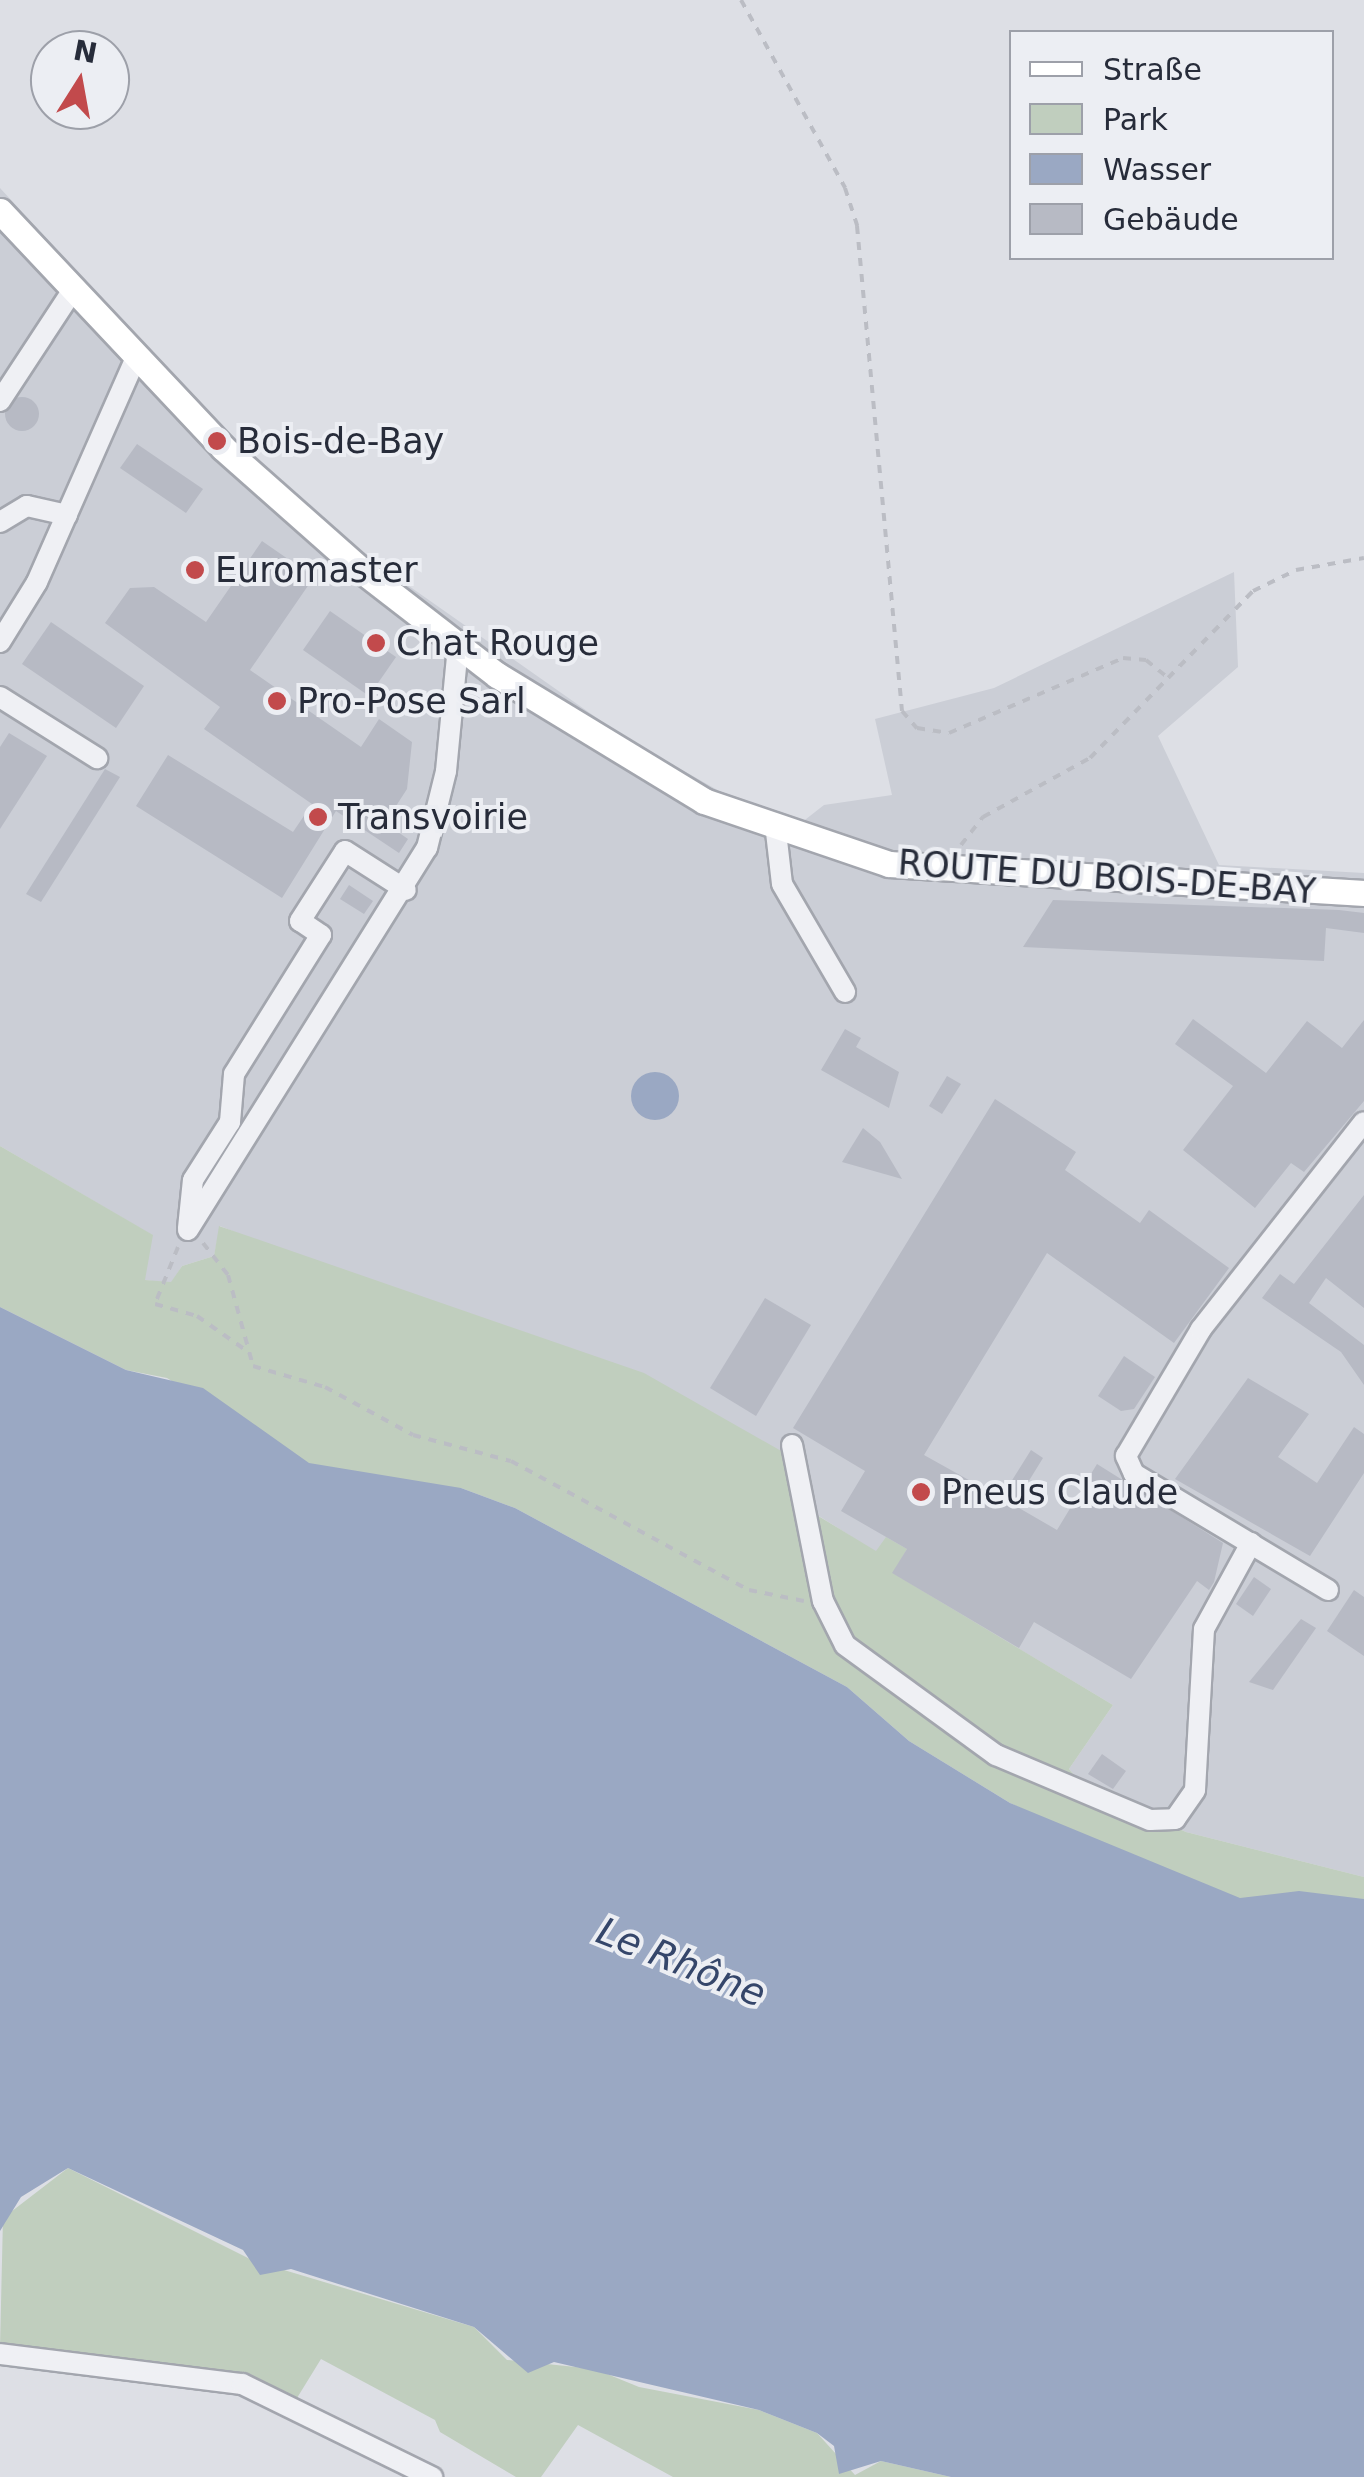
<!DOCTYPE html>
<meta charset="utf-8">
<style>
body{margin:0}
#map{position:relative;width:1364px;height:2477px;overflow:hidden;background:#dddfe5;font-family:"DejaVu Sans",sans-serif}
div>[style]{position:absolute}
[style*='--x']{left:calc(var(--x)*1px);top:calc(var(--y)*1px);width:calc(var(--w)*1px);rotate:calc(var(--a)*1deg)}
.built>*{inset:0;background:#cbced6}
.green>*{inset:0;background:#c0cebe}
.water>*{inset:0;background:#9aa8c3}
.round{border-radius:50%}
.building>*{inset:0;background:#b7bac4}
.path>*{height:4px;margin-top:-2px;transform-origin:0;background:repeating-linear-gradient(90deg,#bbbdc4 0 8px,transparent 0 16px)}
.roads{filter:drop-shadow(2px 0 #a3a6ae) drop-shadow(-2px 0 #a3a6ae) drop-shadow(0 2px #a3a6ae) drop-shadow(0 -2px #a3a6ae)}
.minor>*{height:20px;margin:-10px;padding:0 10px;transform-origin:10px;border-radius:10px;background:#eff0f4}
.major>*{height:25px;margin:-12.5px;padding:0 12.5px;transform-origin:12.5px;border-radius:12.5px;background:#fff}
.dots>*{width:28px;height:28px;translate:-50% -50%;box-sizing:border-box;border:5px solid #eceef3;border-radius:50%}
span{translate:-50% -50%;white-space:nowrap;text-align:center;line-height:1.15;-webkit-text-stroke:8px #eceef3;paint-order:stroke}
.poi-label{font-size:35px;color:#272c3a}
.left{translate:0 -50%;text-align:left}
.street-label{font-size:35px;color:#272c3a}
.water-label{font-size:38px;color:#35466a;font-style:italic}
.legend{position:absolute;left:1009px;top:30px;width:325px;height:230px;box-sizing:border-box;background:#eceef3;border:2px solid #9da0a9;margin:0;padding:12px 18px;list-style:none;font-size:30px;color:#272c3a}
.legend li{display:flex;align-items:center;gap:20px;height:50px}
.legend b{width:50px;border:2px solid #9da0a9}
.north{position:absolute;left:30px;top:30px;width:100px;height:100px;box-sizing:border-box;background:#eceef3;border:2px solid #9da0a9;border-radius:50%;rotate:11deg;font-size:28px;font-weight:700;line-height:40px;text-align:center;color:#272c3a}
.north::after{content:'';display:block;margin:auto;width:35px;height:45px;background:#c24a4c;clip-path:polygon(50% 0,100% 100%,50% 72%,0 100%)}
</style>
<div id="map">
<div class="built">
<div style="clip-path:polygon(0 188px,212px 418px,369px 558px,624px 737px,728px 796px,801px 823px,824px 805px,892px 795px,875px 719px,994px 688px,1234px 572px,1238px 667px,1158px 736px,1219px 865px,1364px 873px,1364px 1877px,1186px 1832px,1083px 1786px,1069px 1769px,1113px 1705px,892px 1573px,876px 1552px,792px 1499px,783px 1452px,220px 1226px,214px 1256px,182px 1266px,171px 1283px,144px 1280px,152px 1235px,0 1146px)"></div>
</div>
<div class="green">
<div style="clip-path:polygon(0 1146px,153px 1235px,145px 1280px,171px 1282px,182px 1266px,214px 1256px,219px 1226px,644px 1373px,783px 1452px,792px 1500px,876px 1551px,886px 1537px,907px 1549px,893px 1573px,1113px 1705px,1069px 1769px,1083px 1786px,1186px 1832px,1364px 1877px,1364px 1899px,1272px 1896px,1255px 1921px,1010px 1803px,909px 1741px,847px 1687px,515px 1508px,461px 1488px,416px 1539px,167px 1378px,126px 1370px,0 1307px)"></div>
<div style="clip-path:polygon(68px 2168px,254px 2261px,474px 2327px,507px 2360px,595px 2369px,639px 2387px,759px 2410px,817px 2433px,855px 2475px,881px 2461px,951px 2477px,673px 2477px,578px 2425px,541px 2477px,516px 2477px,440px 2432px,435px 2420px,321px 2359px,297px 2398px,174px 2365px,0 2347px,3px 2218px)"></div>
</div>
<div class="water">
<div class="round" style="left:631px;top:1072px;width:48px;height:48px"></div>
<div style="clip-path:polygon(0 1307px,126px 1370px,203px 1388px,309px 1463px,461px 1488px,515px 1508px,847px 1687px,909px 1741px,1010px 1803px,1240px 1898px,1299px 1891px,1364px 1899px,1364px 2477px,951px 2477px,881px 2461px,839px 2474px,834px 2446px,817px 2433px,759px 2410px,554px 2362px,528px 2373px,474px 2327px,291px 2269px,260px 2275px,243px 2250px,68px 2168px,21px 2197px,0 2231px)"></div>
</div>
<div class="building">
<div class="round" style="left:5px;top:397px;width:34px;height:34px"></div>
<div style="clip-path:polygon(137px 444px,203px 489px,186px 513px,120px 468px)"></div>
<div style="clip-path:polygon(262px 541px,314px 577px,250px 670px,361px 747px,379px 719px,412px 742px,407px 789px,385px 823px,408px 839px,399px 853px,336px 811px,282px 898px,136px 806px,168px 755px,293px 832px,312px 804px,204px 729px,220px 707px,105px 623px,130px 588px,154px 587px,206px 622px)"></div>
<div style="clip-path:polygon(330px 611px,396px 657px,369px 696px,303px 650px)"></div>
<div style="clip-path:polygon(51px 622px,144px 686px,116px 728px,22px 664px)"></div>
<div style="clip-path:polygon(9px 733px,47px 756px,0 829px,0 747px)"></div>
<div style="clip-path:polygon(105px 769px,120px 777px,41px 902px,26px 894px)"></div>
<div style="clip-path:polygon(349px 885px,373px 901px,364px 914px,340px 899px)"></div>
<div style="clip-path:polygon(1053px 900px,1339px 910px,1364px 913px,1364px 933px,1326px 928px,1324px 961px,1023px 947px)"></div>
<div style="clip-path:polygon(1193px 1019px,1266px 1073px,1307px 1021px,1342px 1048px,1364px 1020px,1364px 1101px,1304px 1172px,1291px 1163px,1255px 1208px,1183px 1150px,1233px 1086px,1175px 1044px)"></div>
<div style="clip-path:polygon(845px 1029px,861px 1038px,856px 1047px,899px 1072px,889px 1108px,821px 1070px)"></div>
<div style="clip-path:polygon(947px 1076px,961px 1084px,942px 1114px,929px 1106px)"></div>
<div style="clip-path:polygon(995px 1099px,1076px 1152px,1065px 1170px,1140px 1223px,1149px 1210px,1229px 1268px,1174px 1343px,1047px 1253px,924px 1455px,1001px 1498px,1031px 1450px,1043px 1458px,1014px 1505px,1057px 1530px,1097px 1464px,1223px 1543px,1214px 1582px,1209px 1590px,1197px 1581px,1131px 1679px,1034px 1622px,1019px 1648px,892px 1573px,907px 1549px,841px 1511px,865px 1471px,793px 1428px)"></div>
<div style="clip-path:polygon(863px 1128px,880px 1142px,902px 1179px,842px 1162px)"></div>
<div style="clip-path:polygon(1364px 1195px,1364px 1308px,1326px 1278px,1309px 1303px,1364px 1345px,1364px 1385px,1341px 1352px,1262px 1298px,1280px 1274px,1294px 1284px)"></div>
<div style="clip-path:polygon(765px 1298px,811px 1325px,756px 1416px,710px 1388px)"></div>
<div style="clip-path:polygon(1124px 1356px,1155px 1377px,1134px 1409px,1121px 1411px,1098px 1396px)"></div>
<div style="clip-path:polygon(1248px 1378px,1309px 1414px,1278px 1457px,1317px 1483px,1354px 1427px,1364px 1434px,1364px 1473px,1310px 1556px,1175px 1479px)"></div>
<div style="clip-path:polygon(1254px 1577px,1271px 1589px,1253px 1616px,1236px 1604px)"></div>
<div style="clip-path:polygon(1354px 1590px,1364px 1597px,1364px 1656px,1327px 1631px)"></div>
<div style="clip-path:polygon(1301px 1619px,1316px 1628px,1273px 1690px,1249px 1682px)"></div>
<div style="clip-path:polygon(1102px 1754px,1126px 1771px,1113px 1789px,1088px 1774px)"></div>
</div>
<div class="path">
<div style="--x:741;--y:0;--w:215;--a:61"></div>
<div style="--x:845;--y:188;--w:40;--a:72"></div>
<div style="--x:857;--y:226;--w:487;--a:84.7"></div>
<div style="--x:902;--y:711;--w:23;--a:49"></div>
<div style="--x:917;--y:728;--w:32;--a:9"></div>
<div style="--x:949;--y:733;--w:189;--a:-23.3"></div>
<div style="--x:1123;--y:658;--w:23;--a:5"></div>
<div style="--x:1146;--y:660;--w:27;--a:39"></div>
<div style="--x:961;--y:845;--w:36;--a:-52"></div>
<div style="--x:983;--y:817;--w:122;--a:-28.9"></div>
<div style="--x:1090;--y:758;--w:233;--a:-45.7"></div>
<div style="--x:1253;--y:591;--w:48;--a:-26"></div>
<div style="--x:1296;--y:570;--w:69;--a:-10"></div>
<div style="--x:203;--y:1243;--w:41;--a:52"></div>
<div style="--x:228;--y:1275;--w:94;--a:74.6"></div>
<div style="--x:253;--y:1366;--w:75;--a:16.3"></div>
<div style="--x:325;--y:1387;--w:100;--a:28.6"></div>
<div style="--x:413;--y:1435;--w:101;--a:14.9"></div>
<div style="--x:511;--y:1461;--w:271;--a:28.5"></div>
<div style="--x:749;--y:1590;--w:56;--a:11.3"></div>
<div style="--x:178;--y:1247;--w:61;--a:112"></div>
<div style="--x:155;--y:1304;--w:44;--a:15.9"></div>
<div style="--x:197;--y:1316;--w:61;--a:35"></div>
</div>
<div class="roads">
<div class="minor">
<div style="--x:0;--y:401;--w:133;--a:-56.7"></div>
<div style="--x:0;--y:522;--w:31;--a:-31"></div>
<div style="--x:27;--y:506;--w:41;--a:12.7"></div>
<div style="--x:0;--y:642;--w:70;--a:-58.3"></div>
<div style="--x:37;--y:582;--w:243;--a:-66.2"></div>
<div style="--x:0;--y:697;--w:115;--a:32.2"></div>
<div style="--x:776;--y:832;--w:52;--a:83.4"></div>
<div style="--x:782;--y:884;--w:125;--a:59.7"></div>
<div style="--x:188;--y:1228;--w:48;--a:-84.1"></div>
<div style="--x:193;--y:1180;--w:69;--a:-57.5"></div>
<div style="--x:230;--y:1122;--w:48;--a:-85.2"></div>
<div style="--x:234;--y:1074;--w:164;--a:-58"></div>
<div style="--x:321;--y:935;--w:25;--a:-146"></div>
<div style="--x:300;--y:921;--w:83;--a:-57.3"></div>
<div style="--x:345;--y:851;--w:72;--a:32.6"></div>
<div style="--x:188;--y:1230;--w:451;--a:-58"></div>
<div style="--x:427;--y:848;--w:79;--a:-76.1"></div>
<div style="--x:446;--y:771;--w:126;--a:-84.5"></div>
<div style="--x:792;--y:1445;--w:159;--a:78.8"></div>
<div style="--x:823;--y:1601;--w:49;--a:63.4"></div>
<div style="--x:845;--y:1645;--w:187;--a:36.1"></div>
<div style="--x:996;--y:1755;--w:167;--a:22.9"></div>
<div style="--x:1150;--y:1820;--w:25;--a:-2"></div>
<div style="--x:1175;--y:1819;--w:35;--a:-55"></div>
<div style="--x:1195;--y:1790;--w:161;--a:-86.8"></div>
<div style="--x:1204;--y:1629;--w:98;--a:-61.3"></div>
<div style="--x:1328;--y:1590;--w:226;--a:-149.1"></div>
<div style="--x:1134;--y:1474;--w:20;--a:-114"></div>
<div style="--x:1126;--y:1456;--w:147;--a:-59.4"></div>
<div style="--x:1201;--y:1329;--w:263;--a:-51.8"></div>
<div style="--x:0;--y:2354;--w:244;--a:7.1"></div>
<div style="--x:242;--y:2384;--w:212;--a:26.1"></div>
</div>
<div class="major">
<div style="--x:0;--y:211;--w:325;--a:46.7"></div>
<div style="--x:223;--y:448;--w:184;--a:41.5"></div>
<div style="--x:361;--y:570;--w:172;--a:37.7"></div>
<div style="--x:497;--y:675;--w:242;--a:31.3"></div>
<div style="--x:704;--y:801;--w:195;--a:18.8"></div>
<div style="--x:889;--y:864;--w:476;--a:3.5"></div>
</div>
</div>
<div class="dots">
<div style="left:217px;top:441px;background:#c24a4c"></div>
<div style="left:195px;top:570px;background:#c24a4c"></div>
<div style="left:376px;top:643px;background:#c24a4c"></div>
<div style="left:277px;top:701px;background:#c24a4c"></div>
<div style="left:318px;top:817px;background:#c24a4c"></div>
<div style="left:921px;top:1492px;background:#c24a4c"></div>
</div>
<div class="poi-label">
<span class="left" style="left:237px;top:441px">Bois-de-Bay</span>
<span class="left" style="left:215px;top:570px">Euromaster</span>
<span class="left" style="left:396px;top:643px">Chat Rouge</span>
<span class="left" style="left:297px;top:701px">Pro-Pose Sarl</span>
<span class="left" style="left:338px;top:817px">Transvoirie</span>
<span class="left" style="left:941px;top:1492px">Pneus Claude</span>
</div>
<div class="street-label">
<span style="left:1107px;top:877px;rotate:4deg">ROUTE DU BOIS-DE-BAY</span>
</div>
<div class="water-label">
<span style="left:681px;top:1963px;rotate:22deg">Le Rhône</span>
</div>
<ul class="legend">
<li><b style="height:12px;background:#fff"></b>Straße</li>
<li><b style="height:28px;background:#c0cebe"></b>Park</li>
<li><b style="height:28px;background:#9aa8c3"></b>Wasser</li>
<li><b style="height:28px;background:#b7bac4"></b>Gebäude</li>
</ul>
<div class="north">N</div>
</div>
